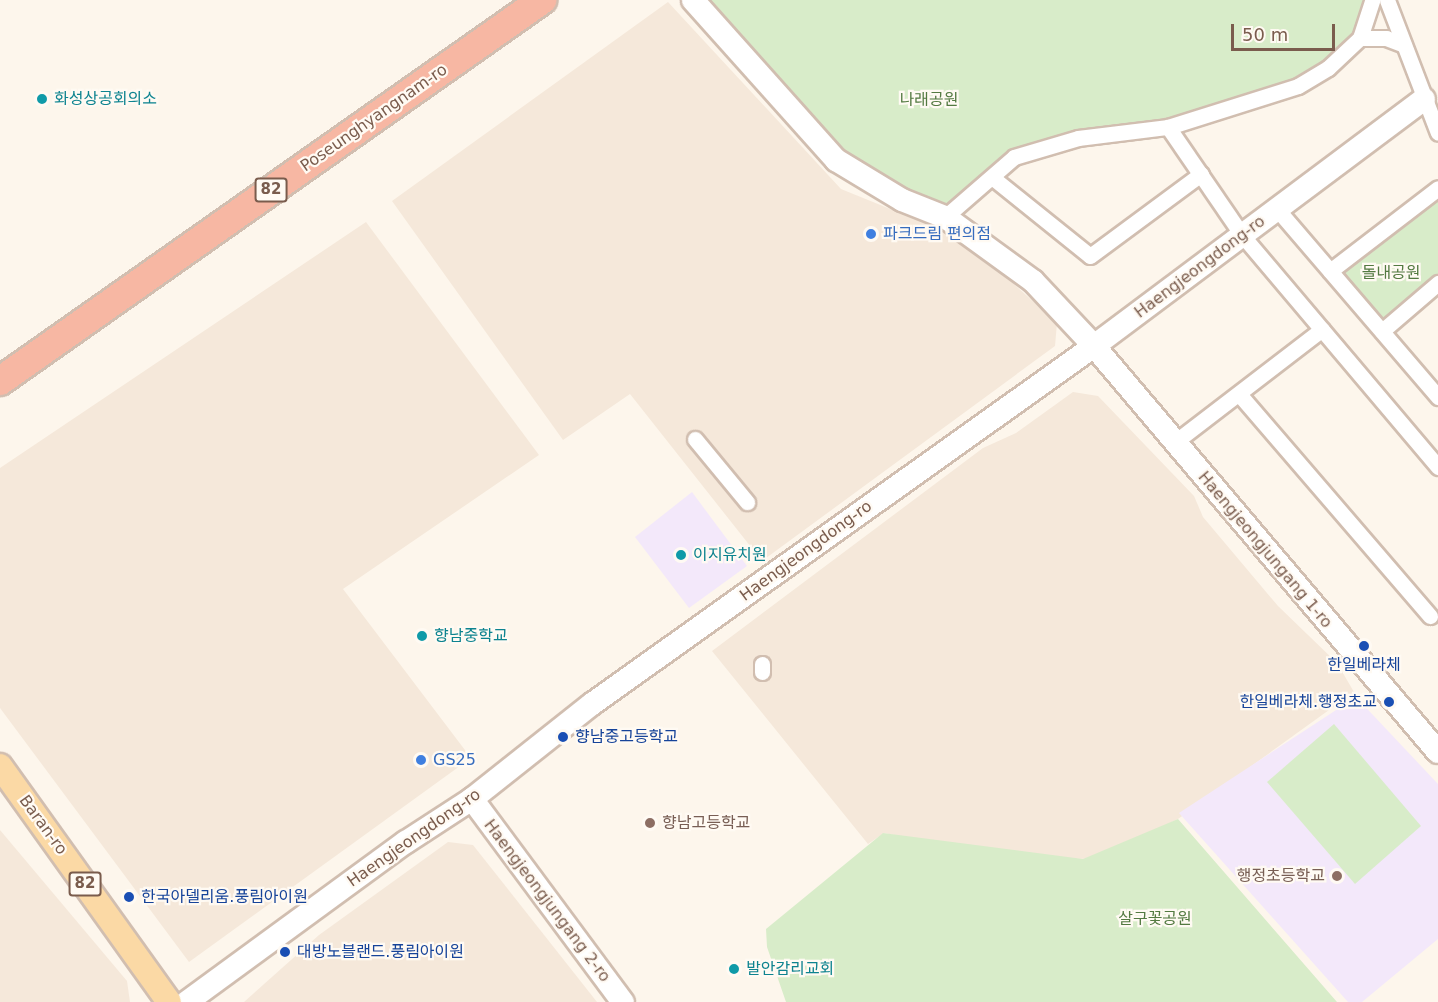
<!DOCTYPE html>
<meta charset="utf-8">
<style>
body{margin:0}
#map{position:relative;width:1438px;height:1002px;overflow:hidden;background:#fdf6ec;font-family:"DejaVu Sans","Noto Sans KR",sans-serif}
div>[style]{position:absolute}
[style*='--x']{left:calc(var(--x)*1px);top:calc(var(--y)*1px);width:calc(var(--w)*1px);rotate:calc(var(--a)*1deg)}
.residential>*{inset:0;background:#f5e8da}
.education>*{inset:0;background:#f3e8fa}
.green>*{inset:0;background:#d8ecc9}
.roads{filter:drop-shadow(2px 0 #d1beb0) drop-shadow(-2px 0 #d1beb0) drop-shadow(0 2px #d1beb0) drop-shadow(0 -2px #d1beb0)}
.street>*{height:15px;margin:-7.5px;padding:0 7.5px;transform-origin:7.5px;border-radius:7.5px;background:#fff}
.secondary>*{height:22px;margin:-11px;padding:0 11px;transform-origin:11px;border-radius:11px;background:#fff}
.primary>*{height:24px;margin:-12px;padding:0 12px;transform-origin:12px;border-radius:12px;background:#fbd9a5}
.highway>*{height:28px;margin:-14px;padding:0 14px;transform-origin:14px;border-radius:14px;background:#f7b7a3}
.dots>*{width:16px;height:16px;translate:-50% -50%;box-sizing:border-box;border:3px solid #fffaf3;border-radius:50%}
span{translate:-50% -50%;white-space:nowrap;text-align:center;line-height:1.15;-webkit-text-stroke:4.5px #fffaf3;paint-order:stroke}
.shield-label span{padding:2px 4px;background:#fffaf3;border:2px solid;border-radius:4px;-webkit-text-stroke-width:0}
.shield-label{font-size:15px;color:#7a5c4d;font-weight:700}
.culture-label{font-size:16px;color:#0d838f}
.left{translate:0 -50%;text-align:left}
.park-label{font-size:16px;color:#537a41}
.street-label{font-size:16px;color:#7a5c4d}
.shop-label{font-size:16px;color:#366cbe}
.transit-label{font-size:16px;color:#164399}
.right{translate:-100% -50%;text-align:right}
.education-label{font-size:16px;color:#785e54}
.scale{position:absolute;left:1231px;top:24px;width:104px;height:27px;box-sizing:border-box;border:3px solid #7a5c4d;border-top:0;padding-left:8px;font-size:18px;line-height:21px;white-space:nowrap;color:#7a5c4d;-webkit-text-stroke:4px #fffaf3;paint-order:stroke}
</style>
<div id="map">
<div class="residential">
<div style="clip-path:polygon(668px 2px,841px 189px,937px 228px,995px 267px,1057px 323px,1055px 346px,762px 561px,630px 394px,563px 440px,392px 201px)"></div>
<div style="clip-path:polygon(366px 222px,539px 455px,343px 589px,471px 758px,189px 962px,0 708px,0 468px)"></div>
<div style="clip-path:polygon(1073px 392px,1098px 396px,1194px 496px,1203px 517px,1278px 606px,1337px 663px,1354px 692px,1178px 819px,1098px 859px,1012px 858px,884px 833px,868px 844px,712px 651px,983px 448px,1016px 433px)"></div>
<div style="clip-path:polygon(0 830px,127px 981px,130px 1002px,0 1002px)"></div>
<div style="clip-path:polygon(448px 842px,473px 845px,597px 1002px,244px 1002px,319px 935px)"></div>
</div>
<div class="education">
<div style="clip-path:polygon(692px 492px,747px 566px,689px 608px,635px 537px)"></div>
<div style="clip-path:polygon(1356px 697px,1438px 784px,1438px 939px,1362px 1002px,1348px 1002px,1179px 813px)"></div>
</div>
<div class="green">
<div style="clip-path:polygon(693px 0,1372px 0,1360px 38px,1328px 68px,1168px 127px,1014px 157px,945px 217px,864px 178px)"></div>
<div style="clip-path:polygon(1438px 188px,1438px 283px,1382px 331px,1330px 271px)"></div>
<div style="clip-path:polygon(1334px 724px,1421px 826px,1355px 884px,1267px 782px)"></div>
<div style="clip-path:polygon(1178px 819px,1337px 1002px,786px 1002px,767px 947px,766px 929px,883px 833px,1083px 859px)"></div>
</div>
<div class="roads">
<div class="street">
<div style="--x:1387;--y:0;--w:142;--a:69"></div>
<div style="--x:1360;--y:38;--w:40;--a:-72"></div>
<div style="--x:1168;--y:127;--w:131;--a:55.6"></div>
<div style="--x:1242;--y:235;--w:304;--a:49.8"></div>
<div style="--x:993;--y:178;--w:124;--a:38.8"></div>
<div style="--x:1090;--y:256;--w:138;--a:-36.5"></div>
<div style="--x:1277;--y:209;--w:248;--a:49.4"></div>
<div style="--x:945;--y:217;--w:91;--a:-41"></div>
<div style="--x:1014;--y:157;--w:67;--a:-16.5"></div>
<div style="--x:1078;--y:138;--w:91;--a:-7"></div>
<div style="--x:1168;--y:127;--w:136;--a:-17.5"></div>
<div style="--x:1298;--y:86;--w:35;--a:-31"></div>
<div style="--x:1328;--y:68;--w:44;--a:-43.2"></div>
<div style="--x:1360;--y:38;--w:26;--a:0"></div>
<div style="--x:1386;--y:38;--w:19;--a:21"></div>
<div style="--x:1330;--y:271;--w:136;--a:-37.5"></div>
<div style="--x:1382;--y:331;--w:74;--a:-40.6"></div>
<div style="--x:1239;--y:394;--w:293;--a:49.3"></div>
<div style="--x:695;--y:439;--w:82;--a:50.5"></div>
<div style="--x:1175;--y:442;--w:185;--a:-37.5"></div>
<div style="--x:762;--y:664;--w:8;--a:90"></div>
</div>
<div class="secondary">
<div style="--x:693;--y:0;--w:215;--a:48.2"></div>
<div style="--x:836;--y:160;--w:77;--a:31.2"></div>
<div style="--x:902;--y:200;--w:46;--a:21.6"></div>
<div style="--x:945;--y:217;--w:109;--a:36"></div>
<div style="--x:1033;--y:281;--w:89;--a:46.8"></div>
<div style="--x:1094;--y:346;--w:532;--a:49.73"></div>
<div style="--x:472;--y:799;--w:253;--a:53.4"></div>
<div style="--x:187;--y:1002;--w:271;--a:-36.2"></div>
<div style="--x:406;--y:842;--w:79;--a:-33.1"></div>
<div style="--x:472;--y:799;--w:153;--a:-38.4"></div>
<div style="--x:592;--y:704;--w:617;--a:-35.49"></div>
<div style="--x:1094;--y:346;--w:412;--a:-36.8"></div>
</div>
<div class="primary">
<div style="--x:0;--y:766;--w:290;--a:54.4"></div>
</div>
<div class="highway">
<div style="--x:0;--y:381;--w:663;--a:-35.11"></div>
</div>
</div>
<div class="dots">
<div style="left:42px;top:99px;background:#0f9aa8"></div>
<div style="left:871px;top:234px;background:#3f7fe0"></div>
<div style="left:681px;top:555px;background:#0f9aa8"></div>
<div style="left:422px;top:636px;background:#0f9aa8"></div>
<div style="left:1364px;top:646px;background:#1a4fb4"></div>
<div style="left:1389px;top:702px;background:#1a4fb4"></div>
<div style="left:563px;top:737px;background:#1a4fb4"></div>
<div style="left:421px;top:760px;background:#3f7fe0"></div>
<div style="left:650px;top:823px;background:#8d6e63"></div>
<div style="left:1337px;top:876px;background:#8d6e63"></div>
<div style="left:129px;top:897px;background:#1a4fb4"></div>
<div style="left:285px;top:952px;background:#1a4fb4"></div>
<div style="left:734px;top:969px;background:#0f9aa8"></div>
</div>
<div class="shield-label">
<span style="left:271px;top:190px">82</span>
<span style="left:85px;top:884px">82</span>
</div>
<div class="culture-label">
<span class="left" style="left:54px;top:99px">화성상공회의소</span>
<span class="left" style="left:693px;top:555px">이지유치원</span>
<span class="left" style="left:434px;top:636px">향남중학교</span>
<span class="left" style="left:746px;top:969px">발안감리교회</span>
</div>
<div class="park-label">
<span style="left:929px;top:100px">나래공원</span>
<span style="left:1391px;top:273px">돌내공원</span>
<span style="left:1155px;top:919px">살구꽃공원</span>
</div>
<div class="street-label">
<span style="left:374px;top:118px;rotate:-35deg">Poseunghyangnam-ro</span>
<span style="left:1200px;top:267px;rotate:-37deg">Haengjeongdong-ro</span>
<span style="left:1265px;top:550px;rotate:50deg">Haengjeongjungang 1-ro</span>
<span style="left:806px;top:551px;rotate:-36deg">Haengjeongdong-ro</span>
<span style="left:43px;top:825px;rotate:54deg">Baran-ro</span>
<span style="left:414px;top:838px;rotate:-35deg">Haengjeongdong-ro</span>
<span style="left:547px;top:901px;rotate:53deg">Haengjeongjungang 2-ro</span>
</div>
<div class="shop-label">
<span class="left" style="left:883px;top:234px">파크드림 편의점</span>
<span class="left" style="left:433px;top:760px">GS25</span>
</div>
<div class="transit-label">
<span style="left:1364px;top:665px">한일베라체</span>
<span class="right" style="left:1377px;top:702px">한일베라체.행정초교</span>
<span class="left" style="left:575px;top:737px">향남중고등학교</span>
<span class="left" style="left:141px;top:897px">한국아델리움.풍림아이원</span>
<span class="left" style="left:297px;top:952px">대방노블랜드.풍림아이원</span>
</div>
<div class="education-label">
<span class="left" style="left:662px;top:823px">향남고등학교</span>
<span class="right" style="left:1325px;top:876px">행정초등학교</span>
</div>
<div class="scale">50 m</div>
</div>
